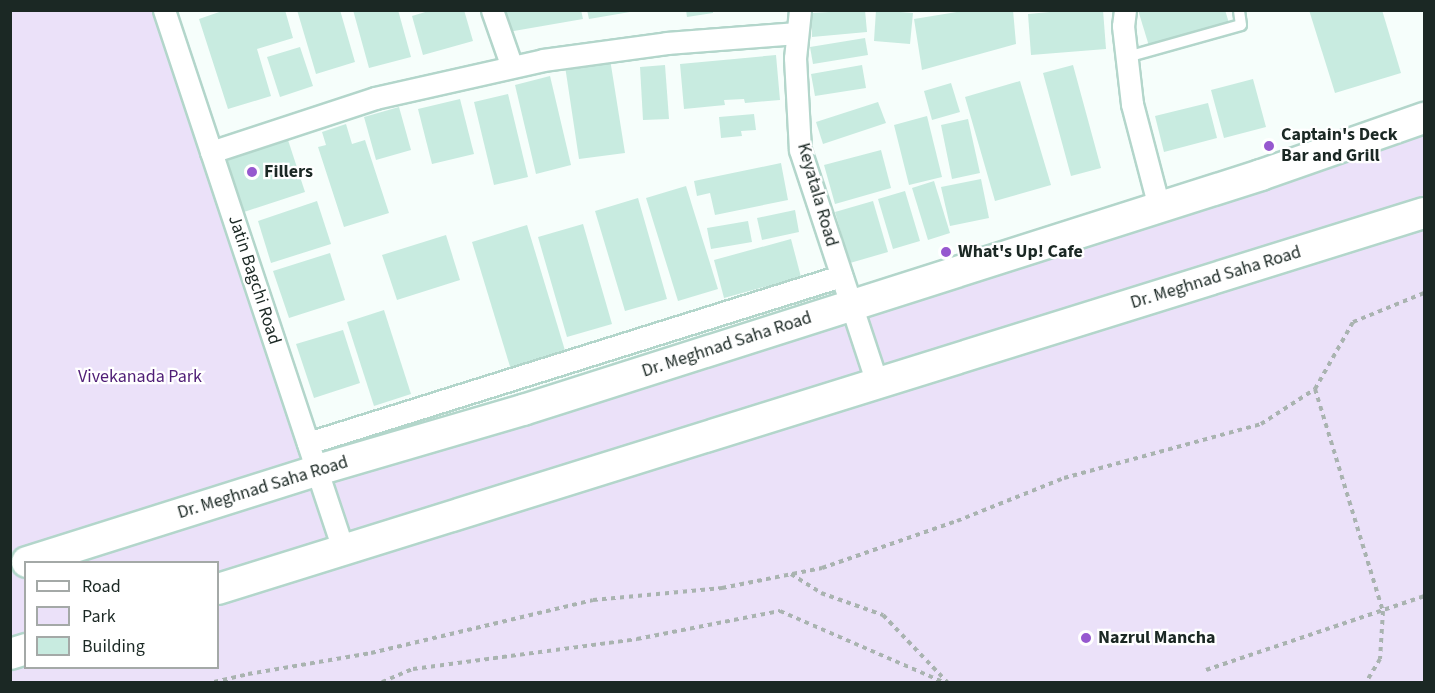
<!DOCTYPE html>
<style>
body{margin:0}
#map{position:relative;width:1435px;height:693px;overflow:hidden;background:#f6fefb;font-family:"Source Sans 3",sans-serif}
div>[style]{position:absolute}
[style*='--x']{left:calc(var(--x)*1px);top:calc(var(--y)*1px);width:calc(var(--w)*1px);rotate:calc(var(--a)*1deg)}
.green>*{inset:0;background:#ebe1f9}
.building>*{inset:0;background:#c8ebe0}
.path>*{height:4px;margin-top:-2px;transform-origin:0;background:repeating-linear-gradient(90deg,#a9b3b0 0 4.5px,transparent 0 9px)}
.roads{filter:drop-shadow(2px 0 #b3d6cb) drop-shadow(-2px 0 #b3d6cb) drop-shadow(0 2px #b3d6cb) drop-shadow(0 -2px #b3d6cb)}
.lane>*{height:10px;margin:-5px;padding:0 5px;transform-origin:5px;border-radius:5px;background:#fff}
.street>*{height:21px;margin:-10.5px;padding:0 10.5px;transform-origin:10.5px;border-radius:10.5px;background:#fff}
.secondary>*{height:30px;margin:-15px;padding:0 15px;transform-origin:15px;border-radius:15px;background:#fff}
.dots>*{width:16px;height:16px;translate:-50% -50%;box-sizing:border-box;border:3px solid #fff;border-radius:50%}
span{translate:-50% -50%;white-space:nowrap;text-align:center;line-height:1.15;-webkit-text-stroke:4.5px #fff;paint-order:stroke}
.poi-label{font-size:18px;color:#1b2824;font-weight:700}
.left{translate:0 -50%;text-align:left}
.street-label{font-size:18px;color:#1b2824}
.park-label{font-size:18px;color:#4f1e76}
.frame{position:absolute;inset:0;border:12px solid #1b2824;pointer-events:none}
.legend{position:absolute;left:24px;top:561px;width:195px;height:108px;box-sizing:border-box;background:#fff;border:2px solid #a4a9a7;margin:0;padding:8px 10px;list-style:none;font-size:18px;color:#1b2824}
.legend li{display:flex;align-items:center;gap:12px;height:30px}
.legend b{width:30px;border:2px solid #a4a9a7}
</style>
<div id="map">
<div class="green">
<div style="clip-path:polygon(11px 11px,154px 11px,305px 461px,11px 555px)"></div>
<div style="clip-path:polygon(1424px 125px,1424px 208px,346px 539px,325px 476px)"></div>
<div style="clip-path:polygon(1424px 220px,1424px 682px,11px 682px,11px 658px,25px 653px,26px 668px,218px 668px,218px 595px)"></div>
<div style="clip-path:polygon(312px 476px,335px 542px,218px 579px,218px 562px,40px 562px)"></div>
<div style="clip-path:polygon(25px 567px,25px 640px,10px 645px,10px 572px)"></div>
</div>
<div class="building">
<div style="clip-path:polygon(225px 10px,285px 10px,293px 38px,257px 49px,271px 96px,228px 109px,199px 19px)"></div>
<div style="clip-path:polygon(297px 10px,340px 10px,355px 62px,316px 74px)"></div>
<div style="clip-path:polygon(353px 10px,398px 10px,411px 57px,369px 68px)"></div>
<div style="clip-path:polygon(432px 10px,464px 10px,473px 41px,423px 55px,412px 16px)"></div>
<div style="clip-path:polygon(504px 10px,581px 10px,583px 19px,508px 32px)"></div>
<div style="clip-path:polygon(587px 10px,630px 10px,630px 12px,589px 19px)"></div>
<div style="clip-path:polygon(686px 10px,713px 10px,713px 13px,687px 17px)"></div>
<div style="clip-path:polygon(865px 10px,867px 32px,812px 37px,811px 13px)"></div>
<div style="clip-path:polygon(876px 10px,913px 13px,910px 44px,874px 41px)"></div>
<div style="clip-path:polygon(969px 10px,1013px 10px,1016px 44px,922px 70px,914px 19px)"></div>
<div style="clip-path:polygon(1071px 10px,1103px 10px,1106px 49px,1031px 55px,1028px 14px)"></div>
<div style="clip-path:polygon(1138px 10px,1225px 10px,1229px 23px,1149px 46px)"></div>
<div style="clip-path:polygon(1309px 10px,1382px 10px,1401px 73px,1335px 93px)"></div>
<div style="clip-path:polygon(865px 38px,868px 55px,813px 64px,810px 47px)"></div>
<div style="clip-path:polygon(300px 47px,313px 86px,280px 97px,267px 57px)"></div>
<div style="clip-path:polygon(776px 55px,780px 100px,745px 103px,744px 99px,724px 100px,725px 105px,684px 109px,680px 64px)"></div>
<div style="clip-path:polygon(610px 59px,625px 153px,579px 159px,565px 66px)"></div>
<div style="clip-path:polygon(665px 65px,669px 119px,643px 120px,640px 67px)"></div>
<div style="clip-path:polygon(862px 65px,866px 88px,815px 96px,811px 74px)"></div>
<div style="clip-path:polygon(1073px 65px,1101px 168px,1071px 176px,1043px 73px)"></div>
<div style="clip-path:polygon(550px 76px,571px 165px,536px 174px,515px 85px)"></div>
<div style="clip-path:polygon(1253px 79px,1266px 127px,1224px 138px,1211px 90px)"></div>
<div style="clip-path:polygon(1020px 81px,1051px 185px,995px 201px,965px 97px)"></div>
<div style="clip-path:polygon(951px 83px,960px 112px,932px 120px,924px 91px)"></div>
<div style="clip-path:polygon(508px 94px,528px 177px,494px 185px,474px 102px)"></div>
<div style="clip-path:polygon(460px 99px,474px 154px,432px 164px,418px 109px)"></div>
<div style="clip-path:polygon(878px 102px,886px 123px,823px 144px,816px 122px)"></div>
<div style="clip-path:polygon(1208px 103px,1217px 138px,1164px 152px,1155px 116px)"></div>
<div style="clip-path:polygon(399px 107px,411px 150px,376px 160px,364px 117px)"></div>
<div style="clip-path:polygon(754px 114px,756px 130px,741px 131px,742px 136px,721px 138px,719px 117px)"></div>
<div style="clip-path:polygon(927px 116px,942px 177px,909px 185px,894px 125px)"></div>
<div style="clip-path:polygon(968px 119px,980px 173px,952px 179px,941px 125px)"></div>
<div style="clip-path:polygon(346px 124px,352px 144px,365px 140px,389px 213px,344px 227px,318px 147px,326px 145px,322px 132px)"></div>
<div style="clip-path:polygon(288px 140px,305px 192px,244px 212px,227px 160px)"></div>
<div style="clip-path:polygon(881px 150px,891px 188px,835px 204px,824px 165px)"></div>
<div style="clip-path:polygon(781px 163px,788px 200px,715px 215px,710px 193px,697px 196px,694px 181px)"></div>
<div style="clip-path:polygon(981px 179px,989px 218px,950px 226px,941px 187px)"></div>
<div style="clip-path:polygon(934px 181px,950px 233px,928px 240px,912px 188px)"></div>
<div style="clip-path:polygon(686px 186px,718px 289px,678px 301px,646px 198px)"></div>
<div style="clip-path:polygon(905px 191px,920px 241px,893px 249px,878px 199px)"></div>
<div style="clip-path:polygon(638px 198px,667px 299px,625px 311px,595px 211px)"></div>
<div style="clip-path:polygon(317px 201px,331px 244px,271px 263px,258px 221px)"></div>
<div style="clip-path:polygon(873px 201px,888px 252px,850px 263px,835px 212px)"></div>
<div style="clip-path:polygon(795px 210px,799px 232px,762px 240px,757px 218px)"></div>
<div style="clip-path:polygon(748px 221px,752px 242px,711px 249px,707px 228px)"></div>
<div style="clip-path:polygon(583px 224px,612px 324px,567px 337px,538px 237px)"></div>
<div style="clip-path:polygon(527px 225px,567px 357px,512px 373px,472px 242px)"></div>
<div style="clip-path:polygon(446px 235px,460px 280px,397px 300px,382px 255px)"></div>
<div style="clip-path:polygon(791px 239px,801px 277px,724px 298px,714px 260px)"></div>
<div style="clip-path:polygon(330px 253px,345px 300px,289px 318px,273px 271px)"></div>
<div style="clip-path:polygon(384px 310px,411px 394px,374px 406px,347px 322px)"></div>
<div style="clip-path:polygon(343px 330px,360px 383px,314px 398px,296px 344px)"></div>
</div>
<div class="path">
<div style="--x:1315;--y:389;--w:232;--a:73"></div>
<div style="--x:1383;--y:611;--w:48;--a:93.6"></div>
<div style="--x:1380;--y:659;--w:27;--a:121"></div>
<div style="--x:791;--y:574;--w:36;--a:32"></div>
<div style="--x:821;--y:593;--w:66;--a:19.5"></div>
<div style="--x:883;--y:615;--w:93;--a:46.3"></div>
<div style="--x:1206;--y:670;--w:230;--a:-18.7"></div>
<div style="--x:214;--y:682;--w:35;--a:-13"></div>
<div style="--x:248;--y:674;--w:125;--a:-9.7"></div>
<div style="--x:371;--y:653;--w:228;--a:-13.4"></div>
<div style="--x:593;--y:600;--w:130;--a:-5.3"></div>
<div style="--x:722;--y:588;--w:102;--a:-11.3"></div>
<div style="--x:822;--y:568;--w:143;--a:-19.2"></div>
<div style="--x:957;--y:521;--w:115;--a:-21.9"></div>
<div style="--x:1064;--y:478;--w:204;--a:-15.3"></div>
<div style="--x:1261;--y:424;--w:64;--a:-32.9"></div>
<div style="--x:1315;--y:389;--w:77;--a:-60.4"></div>
<div style="--x:1353;--y:322;--w:77;--a:-22.2"></div>
<div style="--x:382;--y:682;--w:34;--a:-23"></div>
<div style="--x:413;--y:669;--w:226;--a:-7.6"></div>
<div style="--x:637;--y:639;--w:146;--a:-11.1"></div>
<div style="--x:780;--y:611;--w:178;--a:23.5"></div>
</div>
<div class="roads">
<div class="lane">
<div style="--x:1127;--y:57;--w:118;--a:-15.7"></div>
<div style="--x:1241;--y:25;--w:15;--a:-98"></div>
</div>
<div class="street">
<div style="--x:164;--y:10;--w:568;--a:71.63"></div>
<div style="--x:492;--y:10;--w:60;--a:70.7"></div>
<div style="--x:800;--y:10;--w:48;--a:95.9"></div>
<div style="--x:795;--y:58;--w:92;--a:86.9"></div>
<div style="--x:800;--y:150;--w:245;--a:71.7"></div>
<div style="--x:1125;--y:10;--w:16;--a:97"></div>
<div style="--x:1123;--y:26;--w:79;--a:83.4"></div>
<div style="--x:1132;--y:104;--w:106;--a:75.3"></div>
<div style="--x:211;--y:152;--w:173;--a:-18.2"></div>
<div style="--x:375;--y:98;--w:172;--a:-12.7"></div>
<div style="--x:543;--y:60;--w:125;--a:-7.8"></div>
<div style="--x:667;--y:43;--w:130;--a:-4.4"></div>
<div style="--x:308;--y:443;--w:559;--a:-17.4"></div>
</div>
<div class="secondary">
<div style="--x:27;--y:562;--w:305;--a:-17.5"></div>
<div style="--x:318;--y:470;--w:214;--a:-16.3"></div>
<div style="--x:523;--y:410;--w:775;--a:-17.66"></div>
<div style="--x:1261;--y:175;--w:173;--a:-19.3"></div>
<div style="--x:218;--y:589;--w:1263;--a:-17.32"></div>
<div style="--x:10;--y:654;--w:17;--a:-17"></div>
</div>
</div>
<div class="dots">
<div style="left:1269px;top:146px;background:#9658cf"></div>
<div style="left:252px;top:172px;background:#9658cf"></div>
<div style="left:946px;top:252px;background:#9658cf"></div>
<div style="left:1086px;top:638px;background:#9658cf"></div>
</div>
<div class="poi-label">
<span class="left" style="left:1281px;top:146px">Captain's Deck<br>Bar and Grill</span>
<span class="left" style="left:264px;top:172px">Fillers</span>
<span class="left" style="left:958px;top:252px">What's Up! Cafe</span>
<span class="left" style="left:1098px;top:638px">Nazrul Mancha</span>
</div>
<div class="street-label">
<span style="left:817px;top:195px;rotate:74deg">Keyatala Road</span>
<span style="left:1216px;top:278px;rotate:-17deg">Dr. Meghnad Saha Road</span>
<span style="left:254px;top:280px;rotate:72deg">Jatin Bagchi Road</span>
<span style="left:727px;top:345px;rotate:-18deg">Dr. Meghnad Saha Road</span>
<span style="left:263px;top:488px;rotate:-17deg">Dr. Meghnad Saha Road</span>
</div>
<div class="park-label">
<span style="left:140px;top:377px">Vivekanada Park</span>
</div>
<div class="frame"></div>
<ul class="legend">
<li><b style="height:8px;background:#fff"></b>Road</li>
<li><b style="height:16px;background:#ebe1f9"></b>Park</li>
<li><b style="height:16px;background:#c8ebe0"></b>Building</li>
</ul>
</div>
